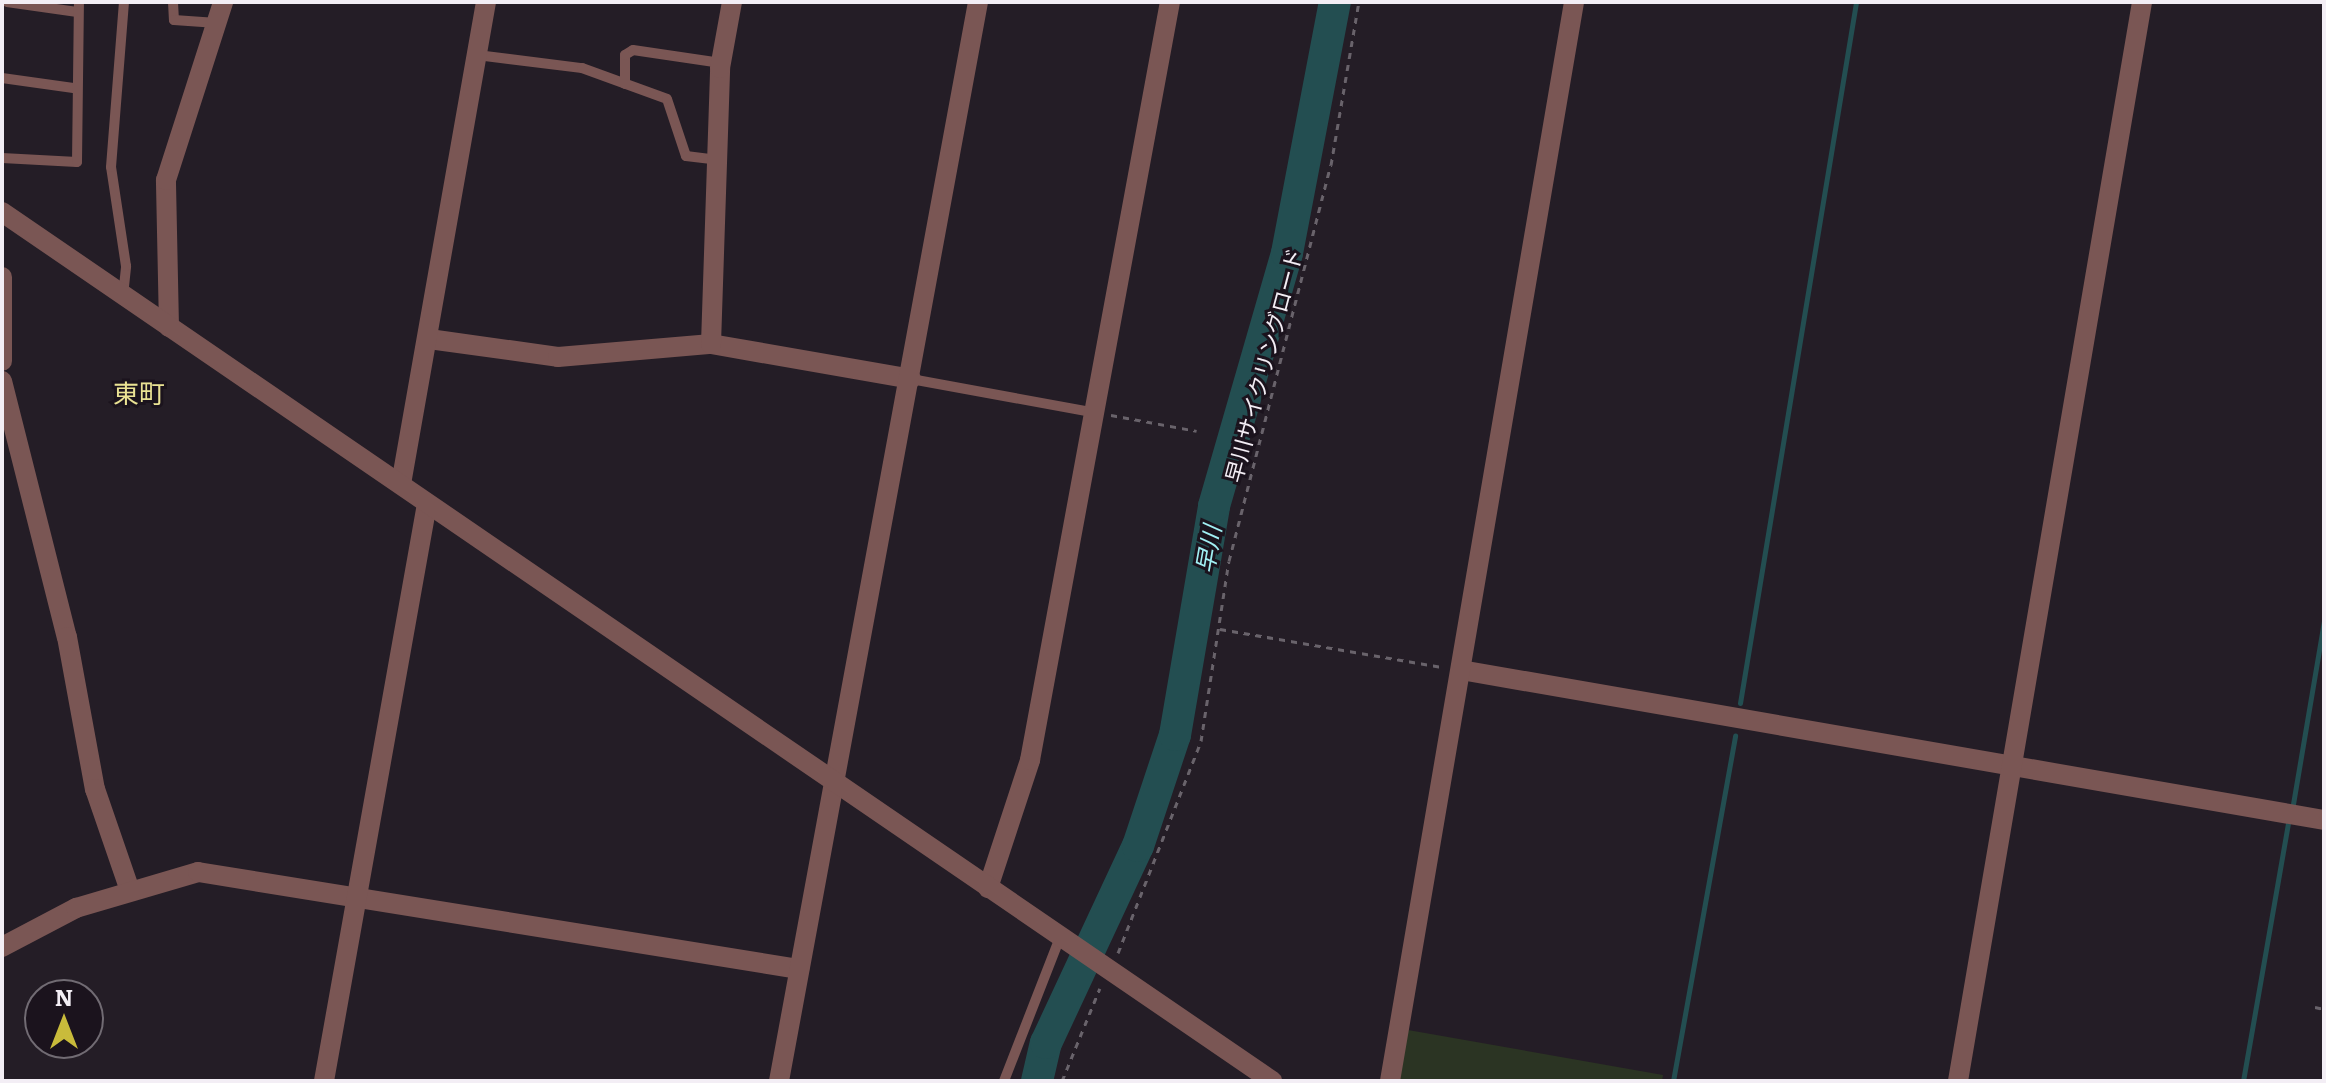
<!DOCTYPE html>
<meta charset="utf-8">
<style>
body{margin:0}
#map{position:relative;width:2326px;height:1083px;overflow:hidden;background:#241d26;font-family:Literata,"Noto Sans JP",serif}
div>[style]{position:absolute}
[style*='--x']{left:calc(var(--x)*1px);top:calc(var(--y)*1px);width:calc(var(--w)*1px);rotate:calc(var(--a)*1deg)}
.green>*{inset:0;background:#2b3423}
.stream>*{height:5px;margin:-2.5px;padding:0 2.5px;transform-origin:2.5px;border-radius:2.5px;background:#234e51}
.river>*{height:32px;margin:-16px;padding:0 16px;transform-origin:16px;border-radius:16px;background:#234e51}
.path>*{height:3px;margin-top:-1.5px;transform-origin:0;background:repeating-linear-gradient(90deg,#69636b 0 6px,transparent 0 12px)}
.service>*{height:10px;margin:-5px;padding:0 5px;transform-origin:5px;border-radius:5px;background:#7a5654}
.minor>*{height:20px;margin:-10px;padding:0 10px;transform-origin:10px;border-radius:10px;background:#7a5654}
.tertiary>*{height:20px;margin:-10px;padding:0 10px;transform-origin:10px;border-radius:10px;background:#7a5654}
span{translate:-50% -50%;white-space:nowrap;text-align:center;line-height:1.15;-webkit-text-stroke:6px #1b131d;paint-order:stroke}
.street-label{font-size:22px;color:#f3eef5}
.water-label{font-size:24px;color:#a1f0f4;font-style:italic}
.quarter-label{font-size:26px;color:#eae293}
.frame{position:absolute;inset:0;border:4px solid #f3eef5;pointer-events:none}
.north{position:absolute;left:24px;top:979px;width:80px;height:80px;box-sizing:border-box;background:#1b131d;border:2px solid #716b73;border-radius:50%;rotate:0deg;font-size:22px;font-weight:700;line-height:32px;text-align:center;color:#f3eef5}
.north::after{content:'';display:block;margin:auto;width:28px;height:36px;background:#c9bb3b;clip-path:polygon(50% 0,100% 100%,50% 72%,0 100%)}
</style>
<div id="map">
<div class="green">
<div style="clip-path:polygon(1408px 1030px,1663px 1075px,1662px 1081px,1399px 1081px)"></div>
</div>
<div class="stream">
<div style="--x:1740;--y:703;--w:711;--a:-80.6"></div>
<div style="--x:2293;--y:804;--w:187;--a:-80.4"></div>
<div style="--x:1673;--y:1081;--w:351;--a:-79.8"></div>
<div style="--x:2243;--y:1081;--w:261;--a:-80.1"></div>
</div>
<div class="river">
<div style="--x:1037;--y:1081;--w:39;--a:-77"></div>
<div style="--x:1046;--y:1043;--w:217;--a:-65"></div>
<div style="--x:1138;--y:846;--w:117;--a:-71.6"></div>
<div style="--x:1175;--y:735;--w:232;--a:-80.3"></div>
<div style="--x:1214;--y:506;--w:263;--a:-73.9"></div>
<div style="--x:1287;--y:253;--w:256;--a:-79.2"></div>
</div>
<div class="path">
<div style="--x:1111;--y:415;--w:87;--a:10.5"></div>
<div style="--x:1220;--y:629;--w:225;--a:9.7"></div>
<div style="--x:1118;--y:953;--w:228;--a:-68.6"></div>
<div style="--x:1201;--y:741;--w:182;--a:-81.2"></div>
<div style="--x:1229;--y:561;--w:409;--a:-75.6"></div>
<div style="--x:1331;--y:165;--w:165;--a:-80.3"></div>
<div style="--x:2315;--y:1007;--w:9;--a:13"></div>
<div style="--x:1062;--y:1081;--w:100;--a:-67.8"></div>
</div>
<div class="service">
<div style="--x:7;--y:2;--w:71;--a:8.1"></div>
<div style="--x:173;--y:2;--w:18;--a:87"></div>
<div style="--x:174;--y:20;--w:43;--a:4"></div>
<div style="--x:477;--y:55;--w:106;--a:7.1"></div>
<div style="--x:582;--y:68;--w:90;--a:20"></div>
<div style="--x:667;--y:99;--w:60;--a:71.6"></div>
<div style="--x:686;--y:156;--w:34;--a:7"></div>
<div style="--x:2;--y:78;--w:72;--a:8"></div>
<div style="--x:625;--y:84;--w:29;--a:-90"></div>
<div style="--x:625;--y:55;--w:9;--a:-32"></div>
<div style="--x:633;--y:50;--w:89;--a:8.4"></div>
<div style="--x:2;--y:158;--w:75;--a:3.1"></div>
<div style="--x:77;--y:162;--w:160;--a:-89.3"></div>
<div style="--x:123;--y:296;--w:30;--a:-84"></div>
<div style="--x:126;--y:266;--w:100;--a:-98.6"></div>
<div style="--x:111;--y:167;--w:166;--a:-85.5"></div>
<div style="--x:911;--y:379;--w:188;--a:10.4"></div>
<div style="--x:1004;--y:1081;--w:155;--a:-68.7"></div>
</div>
<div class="minor">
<div style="--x:2;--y:277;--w:84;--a:90"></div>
<div style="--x:169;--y:327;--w:147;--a:-91.2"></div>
<div style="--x:166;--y:180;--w:187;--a:-72.2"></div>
<div style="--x:429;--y:339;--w:130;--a:7.9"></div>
<div style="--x:558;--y:357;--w:154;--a:-4.9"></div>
<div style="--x:711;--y:344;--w:203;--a:9.9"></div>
<div style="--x:711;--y:344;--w:276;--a:-88.1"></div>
<div style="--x:720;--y:68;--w:67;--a:-79.7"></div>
<div style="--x:2;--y:381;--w:264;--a:75.8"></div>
<div style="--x:67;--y:637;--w:155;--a:79.6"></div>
<div style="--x:95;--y:789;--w:105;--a:71"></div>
<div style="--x:401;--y:484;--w:489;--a:-80"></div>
<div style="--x:1461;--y:670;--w:876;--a:9.86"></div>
<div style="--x:988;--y:888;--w:135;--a:-71.8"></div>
<div style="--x:1030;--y:760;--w:771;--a:-79.54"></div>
<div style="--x:2;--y:947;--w:84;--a:-27.8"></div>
<div style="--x:76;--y:908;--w:127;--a:-16.4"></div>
<div style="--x:198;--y:872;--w:609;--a:9.17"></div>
<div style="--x:324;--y:1081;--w:586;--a:-79.88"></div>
<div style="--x:779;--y:1081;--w:1097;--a:-79.55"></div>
<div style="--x:1390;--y:1081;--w:1095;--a:-80.32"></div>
</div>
<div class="tertiary">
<div style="--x:2;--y:212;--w:1539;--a:34.38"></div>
<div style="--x:1958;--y:1081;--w:1095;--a:-80.32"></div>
</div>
<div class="street-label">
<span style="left:1263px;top:365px;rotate:-75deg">早川サイクリングロード</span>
</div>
<div class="water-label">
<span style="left:1207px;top:549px;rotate:-80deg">早川</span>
</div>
<div class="quarter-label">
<span style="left:139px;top:392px">東町</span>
</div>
<div class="frame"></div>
<div class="north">N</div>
</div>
